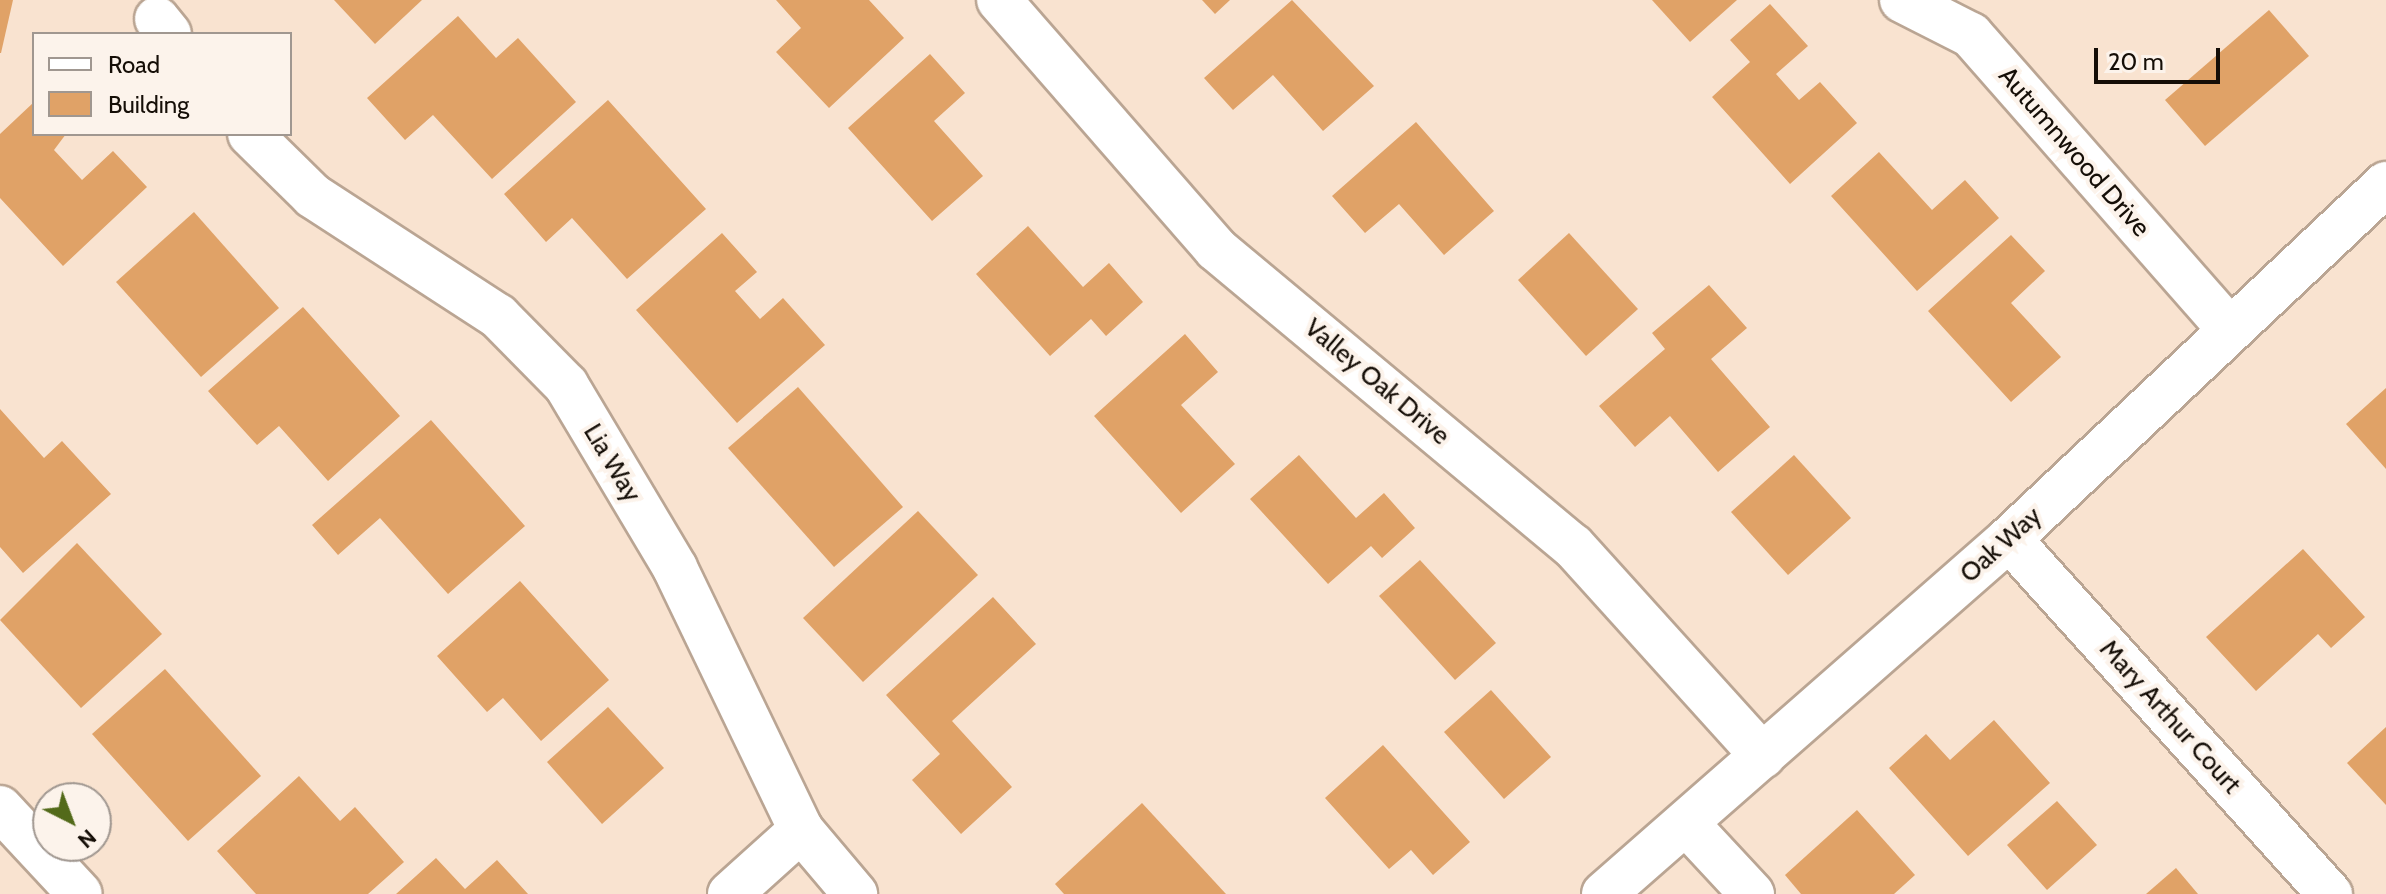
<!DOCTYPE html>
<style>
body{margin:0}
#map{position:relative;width:2386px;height:894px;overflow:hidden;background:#f9e3d0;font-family:Cabin,sans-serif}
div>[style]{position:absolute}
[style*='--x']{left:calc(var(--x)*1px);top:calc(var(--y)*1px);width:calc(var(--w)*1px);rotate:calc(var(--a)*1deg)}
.building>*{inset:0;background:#e0a267}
.roads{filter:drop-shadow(2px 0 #baa593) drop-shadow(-2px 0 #baa593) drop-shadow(0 2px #baa593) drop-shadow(0 -2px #baa593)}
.minor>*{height:44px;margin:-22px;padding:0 22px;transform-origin:22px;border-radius:22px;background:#fff}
span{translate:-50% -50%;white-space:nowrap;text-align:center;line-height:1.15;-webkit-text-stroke:8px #fcf3eb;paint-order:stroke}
.street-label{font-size:26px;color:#150e07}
.legend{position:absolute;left:32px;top:32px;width:260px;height:104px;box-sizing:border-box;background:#fcf3eb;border:2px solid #a09790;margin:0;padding:10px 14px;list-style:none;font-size:24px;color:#150e07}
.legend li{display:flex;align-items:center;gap:16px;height:40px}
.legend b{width:40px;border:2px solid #a09790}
.north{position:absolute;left:32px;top:782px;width:80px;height:80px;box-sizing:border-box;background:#fcf3eb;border:2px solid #a09790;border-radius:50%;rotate:138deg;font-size:22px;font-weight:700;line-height:32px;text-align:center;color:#150e07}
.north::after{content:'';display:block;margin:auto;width:28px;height:36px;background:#536a1a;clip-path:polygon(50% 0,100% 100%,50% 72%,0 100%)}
.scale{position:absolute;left:2094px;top:48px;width:126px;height:36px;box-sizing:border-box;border:4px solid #150e07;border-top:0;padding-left:10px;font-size:24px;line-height:28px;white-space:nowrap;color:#150e07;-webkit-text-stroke:6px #fcf3eb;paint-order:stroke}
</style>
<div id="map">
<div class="building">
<div style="clip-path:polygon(0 0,13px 0,1px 53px,0 53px)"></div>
<div style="clip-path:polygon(334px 0,422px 0,375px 44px)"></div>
<div style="clip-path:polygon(776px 0,869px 0,904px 38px,829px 108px,776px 52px,801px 28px)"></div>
<div style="clip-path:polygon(1202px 0,1230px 0,1215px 14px)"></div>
<div style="clip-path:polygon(1292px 0,1374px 86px,1323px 131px,1273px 75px,1233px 110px,1204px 78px)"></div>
<div style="clip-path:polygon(1652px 0,1737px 0,1690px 42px)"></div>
<div style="clip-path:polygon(1770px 4px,1808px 46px,1776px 74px,1799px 100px,1820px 82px,1857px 123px,1790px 184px,1712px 97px,1750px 62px,1730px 40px)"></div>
<div style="clip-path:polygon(2269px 10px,2309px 56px,2205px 146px,2165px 100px)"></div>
<div style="clip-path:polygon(458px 16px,496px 58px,518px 38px,576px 102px,492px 179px,433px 115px,405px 140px,367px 98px)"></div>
<div style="clip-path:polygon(930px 54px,965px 93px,934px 121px,983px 176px,932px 221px,848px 128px)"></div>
<div style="clip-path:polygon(608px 100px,706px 209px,627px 279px,572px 218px,546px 242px,504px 194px)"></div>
<div style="clip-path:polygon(34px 102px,34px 134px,66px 134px,54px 150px,82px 180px,113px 151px,147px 187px,63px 266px,0 198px,0 134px)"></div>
<div style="clip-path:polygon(1416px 122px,1494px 211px,1444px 255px,1399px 204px,1365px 233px,1332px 196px)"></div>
<div style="clip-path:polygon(1879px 152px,1932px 210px,1965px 180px,1999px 218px,1917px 291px,1831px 196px)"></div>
<div style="clip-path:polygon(194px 212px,279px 308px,201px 377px,116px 282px)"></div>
<div style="clip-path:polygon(1028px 226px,1083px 287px,1109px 263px,1143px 302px,1106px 336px,1091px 319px,1050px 356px,976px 274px)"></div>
<div style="clip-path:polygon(722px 233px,757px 272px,735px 291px,760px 319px,783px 298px,825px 345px,737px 423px,636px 310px)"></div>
<div style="clip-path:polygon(1569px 233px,1638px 309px,1586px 356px,1518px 280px)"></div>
<div style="clip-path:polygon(2011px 235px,2045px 271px,2011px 303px,2061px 357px,2011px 402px,1928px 311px)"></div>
<div style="clip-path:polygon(1709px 285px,1747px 328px,1711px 359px,1770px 427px,1718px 472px,1670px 416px,1635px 447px,1599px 406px,1665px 349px,1652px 333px)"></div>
<div style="clip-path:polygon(303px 307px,400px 416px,328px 481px,279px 426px,257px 445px,208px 391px)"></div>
<div style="clip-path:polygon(1185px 334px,1218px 372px,1181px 405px,1235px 464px,1181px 513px,1094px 416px)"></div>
<div style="clip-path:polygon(798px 387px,903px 507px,834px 567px,728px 448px)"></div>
<div style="clip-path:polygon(2386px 388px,2386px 469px,2346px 424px)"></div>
<div style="clip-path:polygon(0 409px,44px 458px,62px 441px,111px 494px,23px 573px,0 547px)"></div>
<div style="clip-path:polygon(431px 420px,525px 526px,448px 594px,380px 518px,338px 555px,312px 525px)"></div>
<div style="clip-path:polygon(1299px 455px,1356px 518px,1384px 493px,1415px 528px,1382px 558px,1371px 546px,1328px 584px,1250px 499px)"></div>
<div style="clip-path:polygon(1794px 455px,1851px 518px,1788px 575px,1731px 512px)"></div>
<div style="clip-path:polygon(918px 511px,978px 575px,863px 682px,803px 618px)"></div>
<div style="clip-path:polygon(77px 543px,162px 634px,81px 708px,0 620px)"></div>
<div style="clip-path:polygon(2303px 549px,2365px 617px,2331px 648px,2318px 634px,2256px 691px,2206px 637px)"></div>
<div style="clip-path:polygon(1420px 560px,1496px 643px,1455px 680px,1379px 596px)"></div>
<div style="clip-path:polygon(520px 581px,609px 680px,541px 741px,503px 698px,487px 712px,437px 656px)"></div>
<div style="clip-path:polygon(993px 597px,1036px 644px,952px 721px,1012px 787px,961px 834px,912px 780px,940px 754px,886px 695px)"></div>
<div style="clip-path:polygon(165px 669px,261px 776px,188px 841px,92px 734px)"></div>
<div style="clip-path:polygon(1491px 690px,1551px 757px,1504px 799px,1444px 732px)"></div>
<div style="clip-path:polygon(608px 707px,664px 768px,602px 824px,547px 762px)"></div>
<div style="clip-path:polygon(1994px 720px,2050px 783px,1968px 856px,1889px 768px,1926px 734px,1950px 760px)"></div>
<div style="clip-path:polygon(2386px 727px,2386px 805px,2347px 763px)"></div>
<div style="clip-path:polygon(1383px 745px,1470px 842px,1433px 875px,1411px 850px,1389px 869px,1325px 798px)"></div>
<div style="clip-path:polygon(299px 776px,340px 821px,355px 807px,404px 862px,368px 894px,256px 894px,217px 851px)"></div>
<div style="clip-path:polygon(2057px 801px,2097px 845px,2047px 890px,2007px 845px)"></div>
<div style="clip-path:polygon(1142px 803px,1226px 894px,1064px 894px,1055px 884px)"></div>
<div style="clip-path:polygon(1857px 810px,1915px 875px,1894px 894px,1801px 894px,1785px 875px)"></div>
<div style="clip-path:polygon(436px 858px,465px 889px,497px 860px,528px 894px,396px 894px)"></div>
<div style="clip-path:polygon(2176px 868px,2198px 894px,2146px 894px)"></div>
</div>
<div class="roads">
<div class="minor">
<div style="--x:999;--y:0;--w:330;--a:48.9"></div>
<div style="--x:1216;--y:249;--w:464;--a:39.8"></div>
<div style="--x:1573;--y:546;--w:283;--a:47.9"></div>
<div style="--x:1902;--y:0;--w:77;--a:26.9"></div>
<div style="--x:1971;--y:35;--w:390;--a:48.7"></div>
<div style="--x:157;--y:19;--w:19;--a:51"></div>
<div style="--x:250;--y:134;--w:88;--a:44.5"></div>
<div style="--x:313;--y:196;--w:221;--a:33"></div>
<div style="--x:498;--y:316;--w:97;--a:45.4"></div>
<div style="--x:566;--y:385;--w:213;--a:59.2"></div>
<div style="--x:675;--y:568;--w:291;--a:64.3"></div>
<div style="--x:801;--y:830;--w:84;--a:49.8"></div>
<div style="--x:2009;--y:539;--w:479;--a:47.9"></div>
<div style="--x:0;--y:808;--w:117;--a:47.1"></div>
<div style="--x:1686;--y:823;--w:97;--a:47.1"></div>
<div style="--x:730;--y:894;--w:96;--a:-42"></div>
<div style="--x:1604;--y:894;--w:539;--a:-41.24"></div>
<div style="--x:2009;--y:539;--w:518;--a:-43.28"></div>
</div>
</div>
<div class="street-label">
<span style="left:2074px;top:152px;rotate:49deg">Autumnwood Drive</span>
<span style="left:1377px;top:382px;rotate:40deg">Valley Oak Drive</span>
<span style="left:612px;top:463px;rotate:59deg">Lia Way</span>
<span style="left:2001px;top:545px;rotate:-42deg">Oak Way</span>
<span style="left:2170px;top:717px;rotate:48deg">Mary Arthur Court</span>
</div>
<ul class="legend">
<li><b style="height:10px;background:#fff"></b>Road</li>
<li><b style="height:22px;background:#e0a267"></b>Building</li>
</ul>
<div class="north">N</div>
<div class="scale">20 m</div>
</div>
